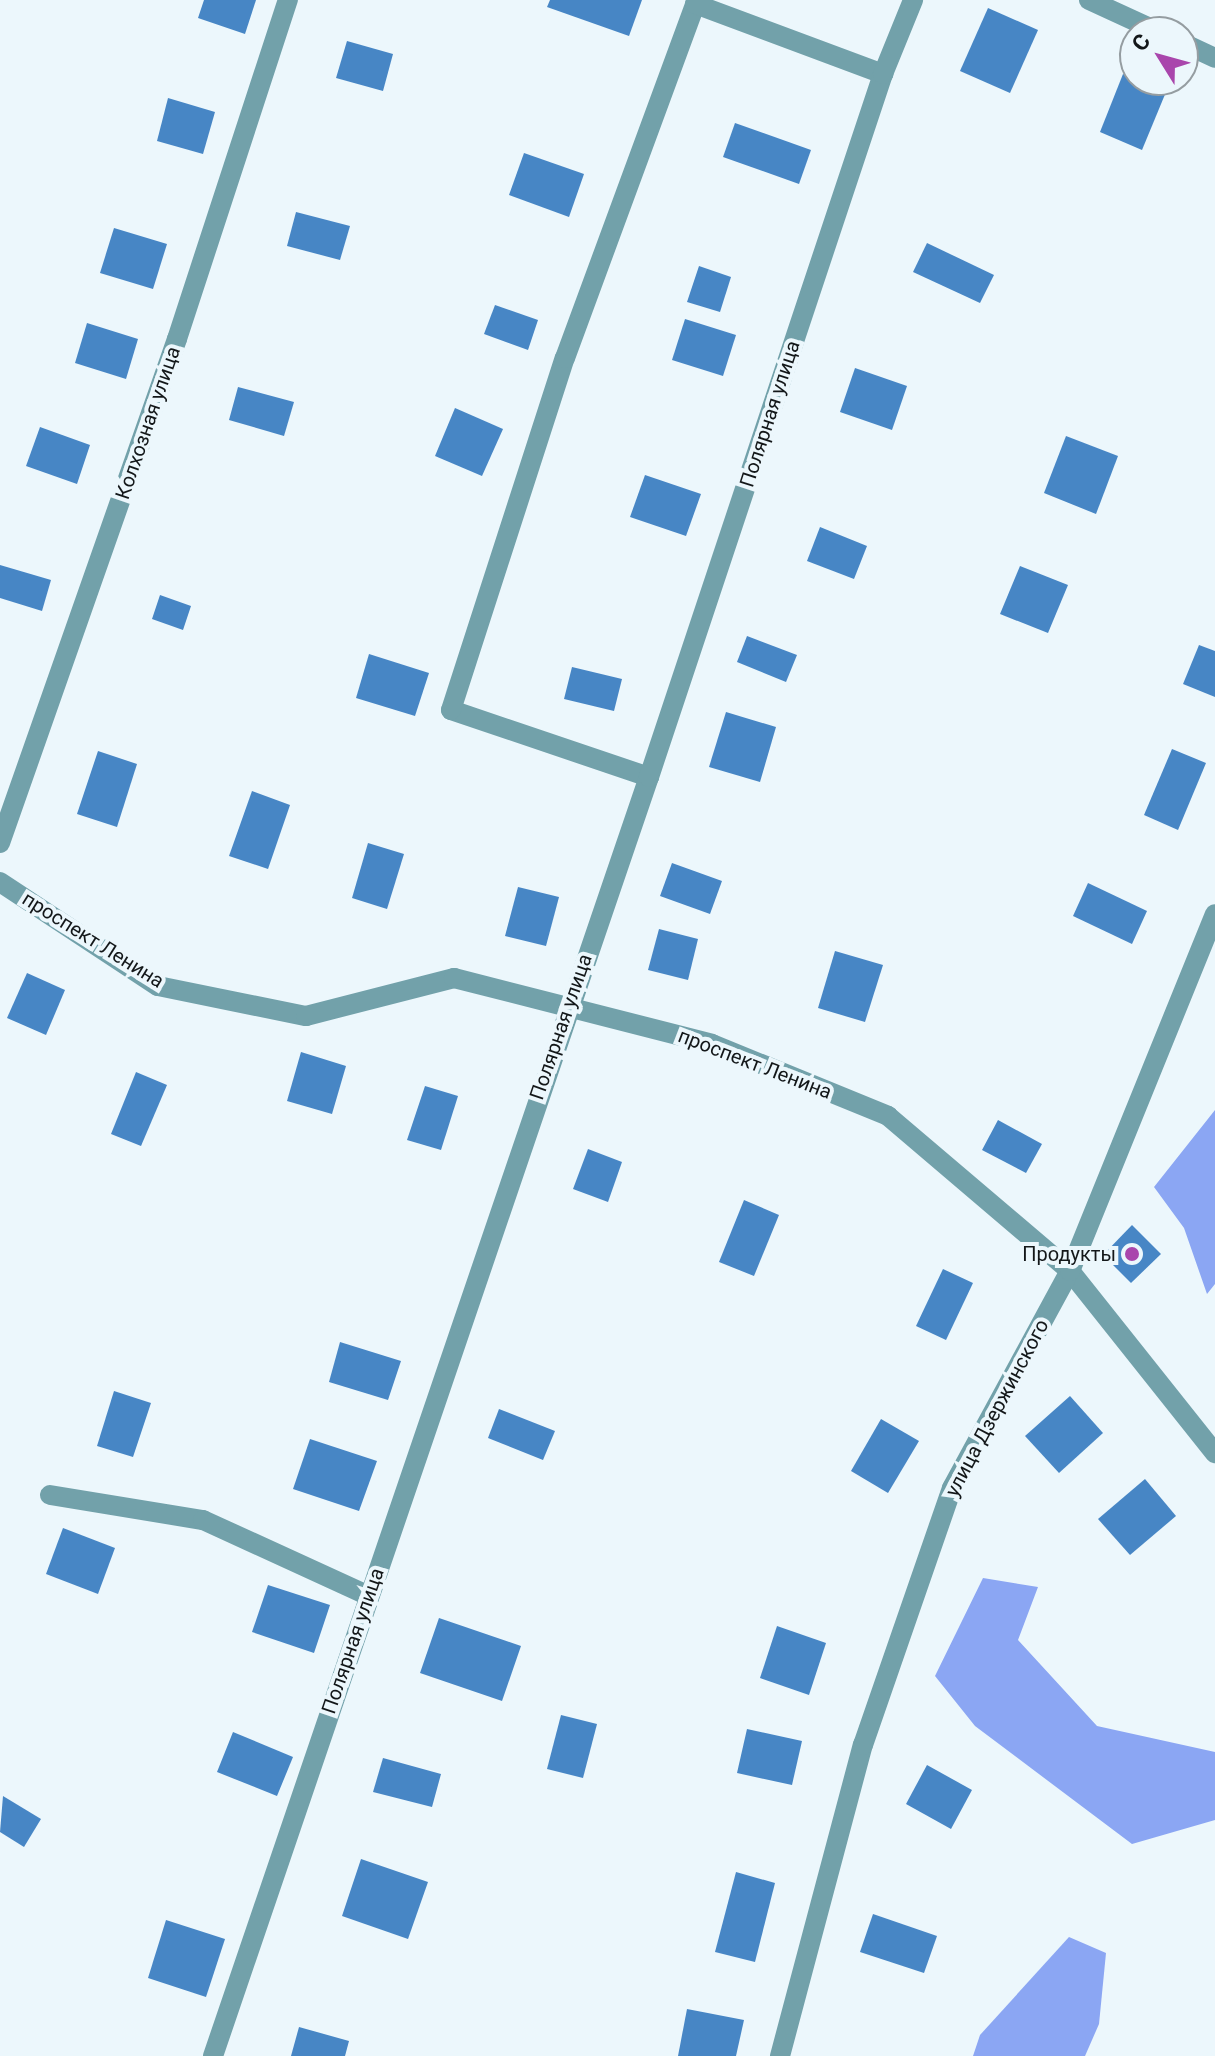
<!DOCTYPE html>
<meta charset="utf-8">
<style>
body{margin:0}
#map{position:relative;width:1215px;height:2056px;overflow:hidden;background:#ecf7fc;font-family:Roboto,sans-serif}
div>[style]{position:absolute}
[style*='--x']{left:calc(var(--x)*1px);top:calc(var(--y)*1px);width:calc(var(--w)*1px);rotate:calc(var(--a)*1deg)}
.water>*{inset:0;background:#8ba6f3}
.building>*{inset:0;background:#4786c5}
.service>*{height:20px;margin:-10px;padding:0 10px;transform-origin:10px;border-radius:10px;background:#72a1aa}
.minor>*{height:20px;margin:-10px;padding:0 10px;transform-origin:10px;border-radius:10px;background:#72a1aa}
.dots>*{width:22px;height:22px;translate:-50% -50%;box-sizing:border-box;border:4px solid #ecf7fc;border-radius:50%}
span{translate:-50% -50%;white-space:nowrap;text-align:center;line-height:1.15;-webkit-text-stroke:8px #ecf7fc;paint-order:stroke}
.street-label{font-size:20px;color:#131719}
.poi-label{font-size:20px;color:#131719}
.right{translate:-100% -50%;text-align:right}
.north{position:absolute;left:1119px;top:16px;width:80px;height:80px;box-sizing:border-box;background:#ecf7fc;border:2px solid #959da1;border-radius:50%;rotate:307deg;font-size:22px;font-weight:700;line-height:32px;text-align:center;color:#131719}
.north::after{content:'';display:block;margin:auto;width:28px;height:36px;background:#a946ac;clip-path:polygon(50% 0,100% 100%,50% 72%,0 100%)}
</style>
<div id="map">
<div class="water">
<div style="clip-path:polygon(1215px 1110px,1215px 1284px,1207px 1294px,1184px 1228px,1154px 1187px)"></div>
<div style="clip-path:polygon(983px 1578px,1038px 1587px,1018px 1640px,1097px 1726px,1215px 1752px,1215px 1820px,1132px 1844px,975px 1726px,935px 1676px)"></div>
<div style="clip-path:polygon(1069px 1937px,1106px 1953px,1099px 2024px,1085px 2056px,973px 2056px,980px 2035px)"></div>
</div>
<div class="building">
<div style="clip-path:polygon(204px 0,256px 0,245px 34px,198px 18px)"></div>
<div style="clip-path:polygon(550px 0,642px 0,629px 36px,547px 7px)"></div>
<div style="clip-path:polygon(988px 8px,1038px 30px,1010px 93px,960px 71px)"></div>
<div style="clip-path:polygon(347px 41px,393px 54px,383px 91px,336px 78px)"></div>
<div style="clip-path:polygon(1123px 74px,1166px 92px,1142px 150px,1100px 132px)"></div>
<div style="clip-path:polygon(168px 98px,215px 112px,203px 154px,157px 141px)"></div>
<div style="clip-path:polygon(735px 123px,811px 150px,799px 184px,723px 157px)"></div>
<div style="clip-path:polygon(524px 153px,584px 174px,569px 217px,509px 195px)"></div>
<div style="clip-path:polygon(296px 212px,350px 226px,340px 260px,287px 246px)"></div>
<div style="clip-path:polygon(114px 228px,167px 244px,153px 289px,100px 273px)"></div>
<div style="clip-path:polygon(927px 243px,994px 275px,980px 303px,913px 272px)"></div>
<div style="clip-path:polygon(699px 266px,731px 277px,720px 312px,687px 302px)"></div>
<div style="clip-path:polygon(495px 305px,538px 320px,528px 350px,484px 334px)"></div>
<div style="clip-path:polygon(685px 319px,736px 335px,723px 376px,672px 360px)"></div>
<div style="clip-path:polygon(87px 323px,138px 339px,126px 379px,75px 363px)"></div>
<div style="clip-path:polygon(855px 368px,907px 386px,892px 430px,840px 412px)"></div>
<div style="clip-path:polygon(238px 387px,294px 402px,284px 436px,229px 420px)"></div>
<div style="clip-path:polygon(455px 408px,503px 429px,482px 476px,435px 456px)"></div>
<div style="clip-path:polygon(40px 427px,90px 445px,77px 484px,26px 466px)"></div>
<div style="clip-path:polygon(1066px 436px,1118px 456px,1096px 514px,1044px 493px)"></div>
<div style="clip-path:polygon(645px 475px,701px 494px,686px 536px,630px 517px)"></div>
<div style="clip-path:polygon(820px 527px,867px 546px,854px 579px,807px 561px)"></div>
<div style="clip-path:polygon(0 565px,51px 580px,42px 611px,0 598px)"></div>
<div style="clip-path:polygon(1020px 566px,1068px 585px,1048px 633px,1000px 614px)"></div>
<div style="clip-path:polygon(160px 595px,191px 606px,183px 630px,152px 619px)"></div>
<div style="clip-path:polygon(747px 636px,797px 655px,786px 682px,737px 662px)"></div>
<div style="clip-path:polygon(1199px 645px,1215px 651px,1215px 697px,1183px 684px)"></div>
<div style="clip-path:polygon(369px 654px,429px 673px,415px 716px,356px 698px)"></div>
<div style="clip-path:polygon(572px 667px,622px 679px,614px 711px,564px 699px)"></div>
<div style="clip-path:polygon(726px 712px,776px 727px,760px 782px,709px 767px)"></div>
<div style="clip-path:polygon(1172px 749px,1206px 763px,1178px 830px,1144px 815px)"></div>
<div style="clip-path:polygon(98px 751px,137px 764px,117px 827px,77px 814px)"></div>
<div style="clip-path:polygon(252px 791px,290px 805px,268px 869px,229px 856px)"></div>
<div style="clip-path:polygon(368px 843px,404px 854px,387px 909px,352px 898px)"></div>
<div style="clip-path:polygon(672px 863px,722px 881px,710px 914px,660px 896px)"></div>
<div style="clip-path:polygon(1088px 883px,1147px 911px,1132px 944px,1073px 916px)"></div>
<div style="clip-path:polygon(518px 887px,559px 897px,546px 946px,505px 936px)"></div>
<div style="clip-path:polygon(659px 929px,698px 939px,688px 980px,648px 970px)"></div>
<div style="clip-path:polygon(835px 951px,883px 965px,865px 1022px,818px 1008px)"></div>
<div style="clip-path:polygon(27px 973px,65px 990px,46px 1035px,7px 1018px)"></div>
<div style="clip-path:polygon(301px 1052px,346px 1066px,332px 1114px,287px 1101px)"></div>
<div style="clip-path:polygon(136px 1072px,167px 1085px,141px 1146px,111px 1134px)"></div>
<div style="clip-path:polygon(425px 1086px,458px 1096px,441px 1150px,407px 1140px)"></div>
<div style="clip-path:polygon(998px 1120px,1042px 1144px,1026px 1173px,982px 1150px)"></div>
<div style="clip-path:polygon(588px 1149px,622px 1162px,608px 1202px,573px 1189px)"></div>
<div style="clip-path:polygon(744px 1200px,779px 1215px,754px 1276px,719px 1262px)"></div>
<div style="clip-path:polygon(1132px 1225px,1161px 1254px,1131px 1283px,1103px 1255px)"></div>
<div style="clip-path:polygon(943px 1269px,973px 1283px,946px 1340px,916px 1326px)"></div>
<div style="clip-path:polygon(340px 1342px,401px 1361px,388px 1400px,329px 1382px)"></div>
<div style="clip-path:polygon(114px 1391px,151px 1403px,133px 1457px,97px 1446px)"></div>
<div style="clip-path:polygon(1070px 1396px,1103px 1433px,1059px 1473px,1025px 1436px)"></div>
<div style="clip-path:polygon(499px 1409px,555px 1431px,543px 1460px,488px 1438px)"></div>
<div style="clip-path:polygon(881px 1419px,919px 1441px,888px 1493px,851px 1471px)"></div>
<div style="clip-path:polygon(310px 1439px,377px 1461px,359px 1511px,293px 1489px)"></div>
<div style="clip-path:polygon(1145px 1479px,1176px 1516px,1130px 1555px,1098px 1519px)"></div>
<div style="clip-path:polygon(63px 1528px,115px 1548px,98px 1594px,46px 1574px)"></div>
<div style="clip-path:polygon(268px 1585px,330px 1605px,314px 1653px,252px 1632px)"></div>
<div style="clip-path:polygon(439px 1618px,521px 1646px,502px 1701px,420px 1673px)"></div>
<div style="clip-path:polygon(777px 1626px,826px 1643px,809px 1695px,760px 1678px)"></div>
<div style="clip-path:polygon(561px 1715px,597px 1724px,583px 1778px,547px 1769px)"></div>
<div style="clip-path:polygon(747px 1729px,802px 1741px,792px 1785px,737px 1773px)"></div>
<div style="clip-path:polygon(233px 1732px,293px 1757px,277px 1796px,217px 1772px)"></div>
<div style="clip-path:polygon(383px 1758px,441px 1774px,432px 1807px,373px 1792px)"></div>
<div style="clip-path:polygon(927px 1765px,972px 1790px,951px 1829px,906px 1804px)"></div>
<div style="clip-path:polygon(3px 1796px,41px 1819px,24px 1847px,0 1832px)"></div>
<div style="clip-path:polygon(361px 1859px,428px 1882px,408px 1939px,342px 1916px)"></div>
<div style="clip-path:polygon(736px 1872px,775px 1883px,755px 1962px,715px 1952px)"></div>
<div style="clip-path:polygon(873px 1914px,937px 1936px,924px 1973px,860px 1952px)"></div>
<div style="clip-path:polygon(166px 1920px,225px 1939px,206px 1997px,148px 1978px)"></div>
<div style="clip-path:polygon(687px 2009px,744px 2020px,736px 2056px,678px 2056px)"></div>
<div style="clip-path:polygon(299px 2027px,349px 2041px,345px 2056px,291px 2056px)"></div>
</div>
<div class="service">
<div style="--x:649;--y:777;--w:209;--a:-161.3"></div>
<div style="--x:451;--y:710;--w:370;--a:-72.1"></div>
<div style="--x:565;--y:358;--w:377;--a:-69.8"></div>
<div style="--x:695;--y:4;--w:201;--a:20.4"></div>
<div style="--x:50;--y:1495;--w:155;--a:9.3"></div>
<div style="--x:203;--y:1520;--w:183;--a:24.6"></div>
</div>
<div class="minor">
<div style="--x:1089;--y:0;--w:77;--a:24.6"></div>
<div style="--x:1183;--y:43;--w:35;--a:25"></div>
<div style="--x:0;--y:843;--w:534;--a:-70.65"></div>
<div style="--x:177;--y:339;--w:357;--a:-71.9"></div>
<div style="--x:0;--y:882;--w:189;--a:33.4"></div>
<div style="--x:158;--y:986;--w:151;--a:11.5"></div>
<div style="--x:306;--y:1016;--w:153;--a:-14.4"></div>
<div style="--x:454;--y:978;--w:266;--a:14.3"></div>
<div style="--x:712;--y:1044;--w:190;--a:22.2"></div>
<div style="--x:888;--y:1116;--w:239;--a:40.4"></div>
<div style="--x:1070;--y:1271;--w:233;--a:51.5"></div>
<div style="--x:213;--y:2056;--w:1351;--a:-71.18"></div>
<div style="--x:649;--y:777;--w:741;--a:-71.59"></div>
<div style="--x:883;--y:74;--w:80;--a:-67.9"></div>
<div style="--x:780;--y:2056;--w:322;--a:-75.1"></div>
<div style="--x:863;--y:1745;--w:272;--a:-70.9"></div>
<div style="--x:952;--y:1488;--w:247;--a:-61.5"></div>
<div style="--x:1070;--y:1271;--w:385;--a:-67.9"></div>
</div>
<div class="dots">
<div style="left:1132px;top:1254px;background:#a946ac"></div>
</div>
<div class="street-label">
<span style="left:770px;top:414px;rotate:-72deg">Полярная улица</span>
<span style="left:148px;top:423px;rotate:-71deg">Колхозная улица</span>
<span style="left:93px;top:940px;rotate:32deg">проспект Ленина</span>
<span style="left:561px;top:1027px;rotate:-71deg">Полярная улица</span>
<span style="left:755px;top:1064px;rotate:21deg">проспект Ленина</span>
<span style="left:997px;top:1408px;rotate:-62deg">улица Дзержинского</span>
<span style="left:353px;top:1641px;rotate:-71deg">Полярная улица</span>
</div>
<div class="poi-label">
<span class="right" style="left:1116px;top:1254px">Продукты</span>
</div>
<div class="north">С</div>
</div>
